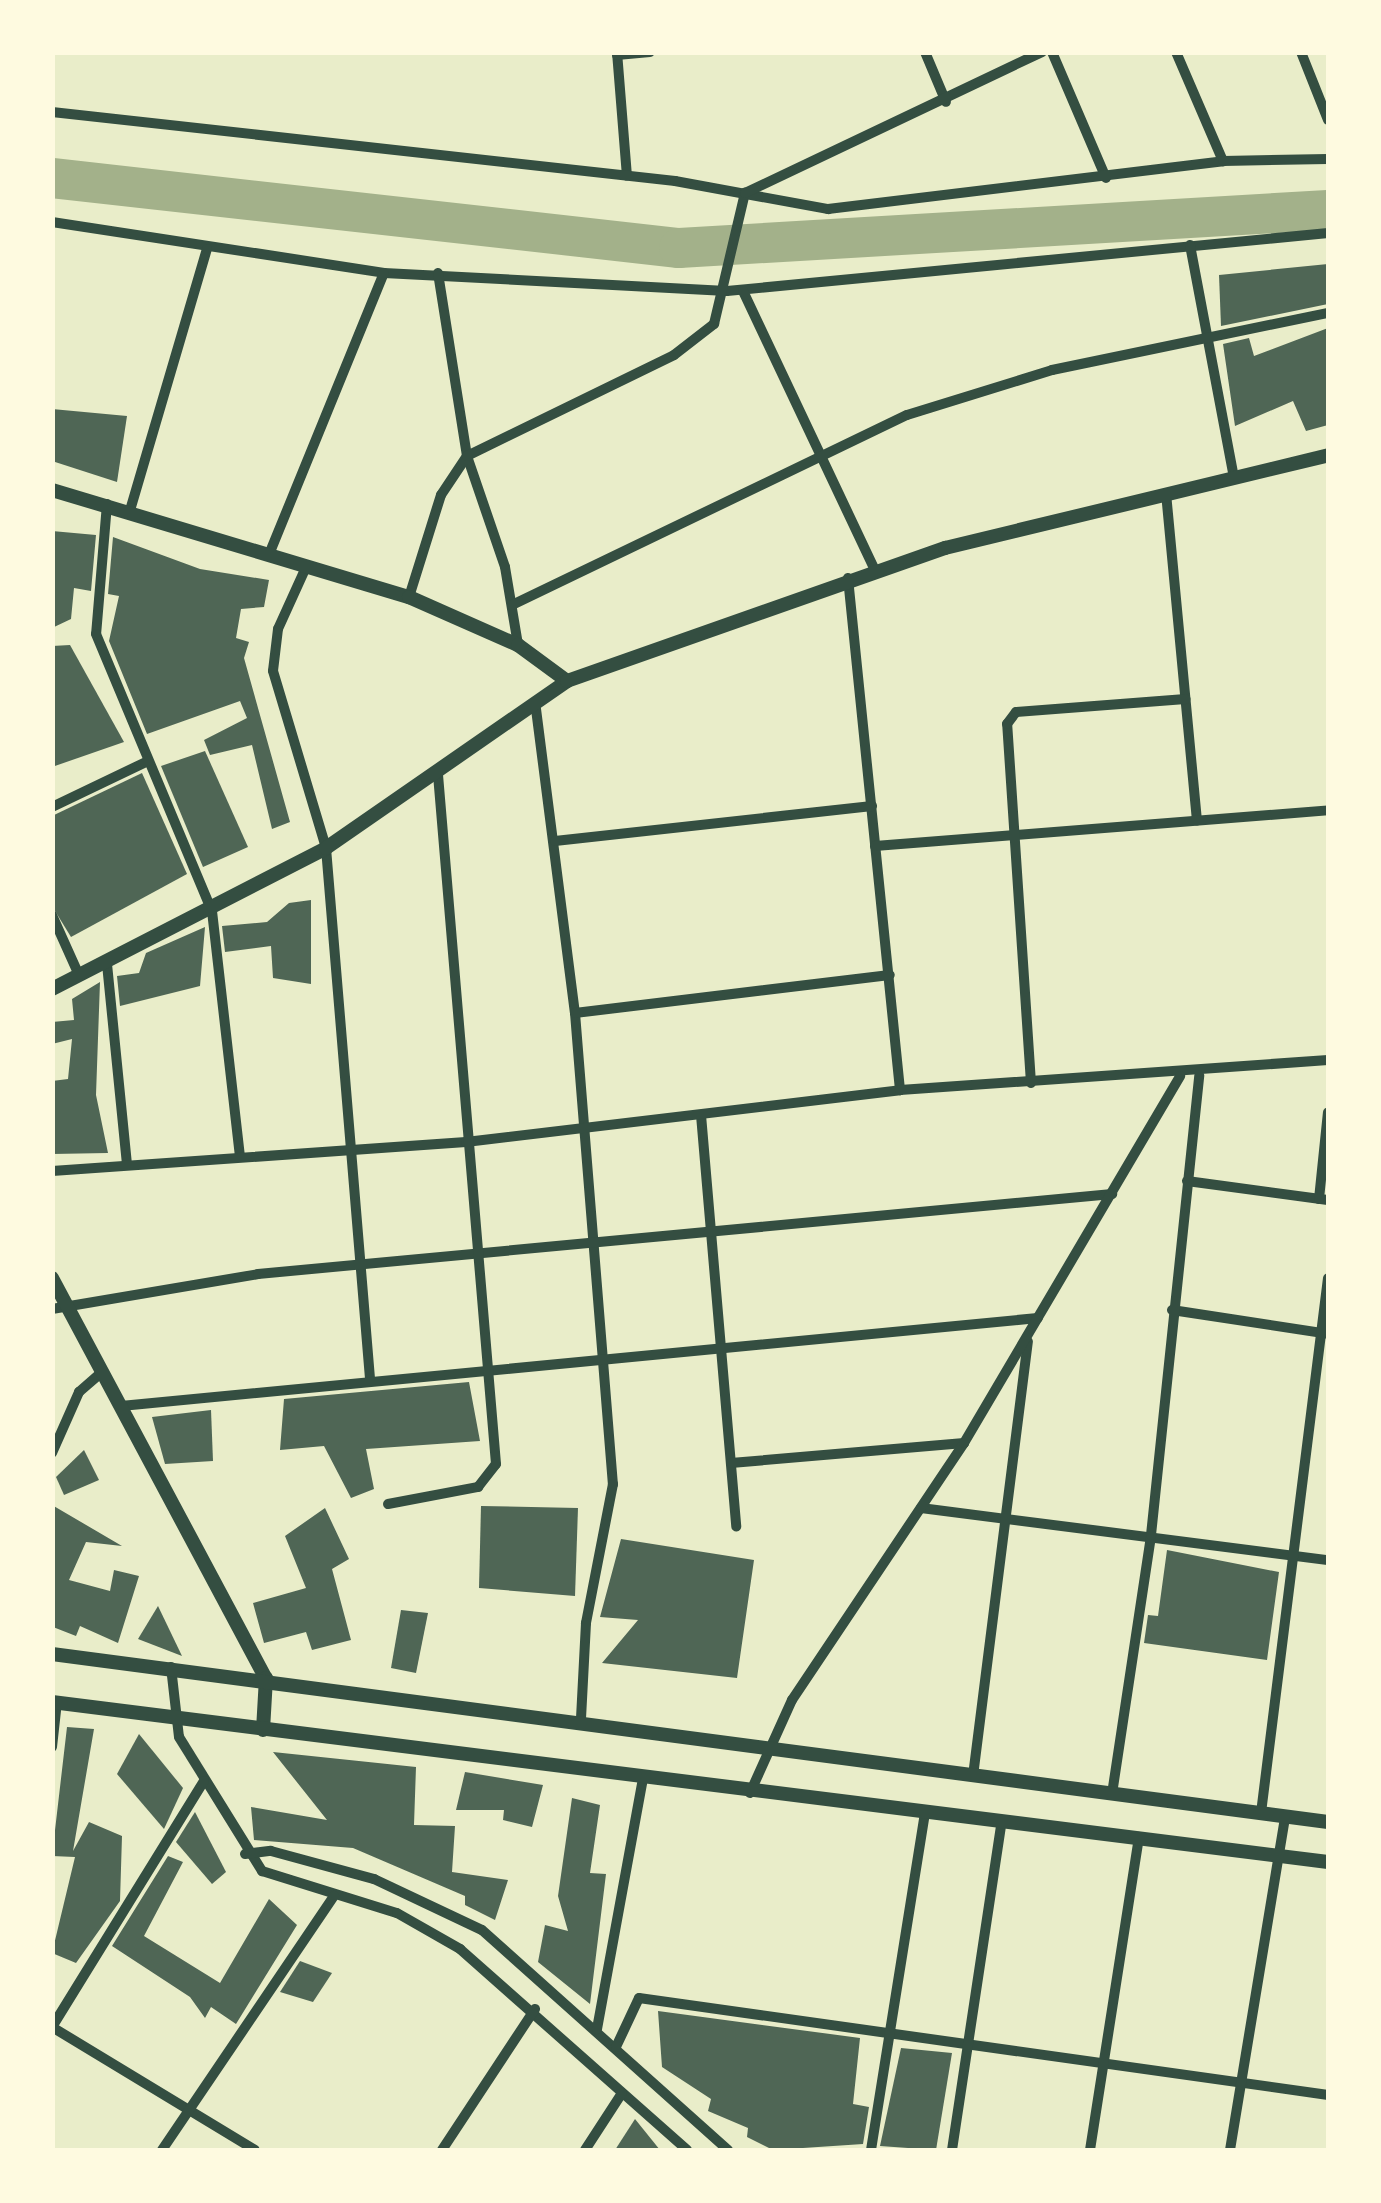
<!DOCTYPE html>
<style>
body{margin:0}
#map{position:relative;width:1381px;height:2203px;overflow:hidden;background:#e9edc9;font-family:"Varela Round",sans-serif}
div>[style]{position:absolute}
[style*='--x']{left:calc(var(--x)*1px);top:calc(var(--y)*1px);width:calc(var(--w)*1px);rotate:calc(var(--a)*1deg)}
.river>*{height:40px;margin:-20px;padding:0 20px;transform-origin:20px;border-radius:20px;background:#a3b18a}
.building>*{inset:0;background:#4f6655}
.minor>*{height:10px;margin:-5px;padding:0 5px;transform-origin:5px;border-radius:5px;background:#344e41}
.tertiary>*{height:14px;margin:-7px;padding:0 7px;transform-origin:7px;border-radius:7px;background:#344e41}
span{translate:-50% -50%;white-space:nowrap;text-align:center;line-height:1.15;-webkit-text-stroke:10px #fefae0;paint-order:stroke}
.frame{position:absolute;inset:0;border:55px solid #fefae0;pointer-events:none}
</style>
<div id="map">
<div class="river">
<div style="--x:52;--y:178;--w:631;--a:6.37"></div>
<div style="--x:679;--y:248;--w:650;--a:-3.35"></div>
</div>
<div class="building">
<div style="clip-path:polygon(1328px 264px,1328px 304px,1221px 326px,1219px 275px)"></div>
<div style="clip-path:polygon(1328px 328px,1328px 425px,1306px 431px,1293px 401px,1235px 426px,1223px 344px,1249px 338px,1254px 356px)"></div>
<div style="clip-path:polygon(52px 409px,127px 416px,117px 482px,52px 461px)"></div>
<div style="clip-path:polygon(52px 531px,96px 535px,91px 591px,74px 588px,71px 619px,52px 628px)"></div>
<div style="clip-path:polygon(113px 537px,200px 569px,269px 580px,264px 607px,241px 609px,236px 638px,249px 642px,244px 658px,290px 822px,272px 829px,252px 745px,210px 755px,204px 740px,247px 718px,240px 701px,147px 734px,109px 641px,119px 596px,108px 594px)"></div>
<div style="clip-path:polygon(70px 645px,124px 742px,52px 767px,52px 646px)"></div>
<div style="clip-path:polygon(205px 751px,248px 847px,203px 867px,161px 766px)"></div>
<div style="clip-path:polygon(142px 773px,187px 874px,71px 937px,52px 906px,52px 816px)"></div>
<div style="clip-path:polygon(311px 900px,311px 984px,273px 978px,271px 946px,225px 952px,222px 926px,267px 922px,289px 903px)"></div>
<div style="clip-path:polygon(205px 927px,200px 986px,120px 1006px,117px 976px,139px 973px,146px 953px)"></div>
<div style="clip-path:polygon(100px 982px,96px 1095px,108px 1153px,52px 1154px,52px 1081px,68px 1079px,72px 1039px,52px 1044px,52px 1022px,74px 1020px,72px 999px)"></div>
<div style="clip-path:polygon(469px 1382px,480px 1441px,366px 1449px,374px 1489px,351px 1498px,324px 1446px,280px 1450px,284px 1399px)"></div>
<div style="clip-path:polygon(211px 1410px,213px 1461px,165px 1464px,152px 1417px)"></div>
<div style="clip-path:polygon(84px 1450px,99px 1480px,64px 1495px,56px 1477px)"></div>
<div style="clip-path:polygon(52px 1505px,122px 1546px,86px 1542px,69px 1580px,110px 1591px,114px 1570px,139px 1576px,118px 1643px,80px 1626px,76px 1636px,53px 1627px)"></div>
<div style="clip-path:polygon(481px 1506px,578px 1508px,575px 1596px,479px 1588px)"></div>
<div style="clip-path:polygon(325px 1508px,349px 1559px,332px 1569px,351px 1640px,312px 1650px,306px 1632px,264px 1643px,253px 1603px,306px 1588px,285px 1536px)"></div>
<div style="clip-path:polygon(621px 1539px,754px 1560px,737px 1678px,602px 1663px,638px 1620px,600px 1617px)"></div>
<div style="clip-path:polygon(1167px 1550px,1279px 1572px,1267px 1660px,1144px 1643px,1148px 1615px,1158px 1616px)"></div>
<div style="clip-path:polygon(158px 1606px,182px 1656px,138px 1639px)"></div>
<div style="clip-path:polygon(401px 1610px,428px 1613px,416px 1673px,391px 1668px)"></div>
<div style="clip-path:polygon(67px 1727px,94px 1729px,73px 1851px,89px 1822px,122px 1836px,120px 1901px,76px 1963px,52px 1953px,75px 1857px,52px 1856px)"></div>
<div style="clip-path:polygon(139px 1734px,183px 1788px,164px 1829px,117px 1774px)"></div>
<div style="clip-path:polygon(273px 1752px,416px 1767px,414px 1825px,455px 1826px,452px 1872px,508px 1880px,495px 1920px,465px 1905px,465px 1896px,353px 1848px,254px 1840px,251px 1807px,327px 1820px)"></div>
<div style="clip-path:polygon(465px 1772px,543px 1785px,532px 1827px,503px 1820px,504px 1810px,456px 1810px)"></div>
<div style="clip-path:polygon(572px 1798px,600px 1805px,590px 1873px,606px 1874px,590px 2004px,538px 1962px,545px 1925px,568px 1931px,558px 1896px)"></div>
<div style="clip-path:polygon(195px 1812px,226px 1872px,212px 1884px,176px 1842px)"></div>
<div style="clip-path:polygon(168px 1856px,183px 1862px,144px 1936px,220px 1983px,269px 1899px,297px 1925px,236px 2024px,211px 2007px,205px 2018px,190px 1997px,112px 1946px)"></div>
<div style="clip-path:polygon(300px 1961px,332px 1973px,313px 2002px,280px 1992px)"></div>
<div style="clip-path:polygon(658px 2011px,860px 2038px,853px 2104px,869px 2107px,863px 2144px,773px 2150px,747px 2137px,748px 2128px,708px 2111px,711px 2099px,662px 2067px)"></div>
<div style="clip-path:polygon(901px 2048px,952px 2053px,936px 2150px,880px 2146px)"></div>
<div style="clip-path:polygon(635px 2119px,660px 2150px,615px 2150px)"></div>
</div>
<div class="minor">
<div style="--x:617;--y:52;--w:124;--a:85.4"></div>
<div style="--x:925;--y:52;--w:54;--a:67.2"></div>
<div style="--x:1052;--y:52;--w:137;--a:66.8"></div>
<div style="--x:1176;--y:52;--w:119;--a:66.7"></div>
<div style="--x:1301;--y:52;--w:73;--a:68.3"></div>
<div style="--x:617;--y:55;--w:33;--a:-5"></div>
<div style="--x:52;--y:112;--w:627;--a:6.32"></div>
<div style="--x:675;--y:181;--w:156;--a:10.4"></div>
<div style="--x:828;--y:209;--w:398;--a:-6.9"></div>
<div style="--x:1223;--y:161;--w:105;--a:-1.1"></div>
<div style="--x:52;--y:222;--w:336;--a:8.7"></div>
<div style="--x:384;--y:273;--w:343;--a:3"></div>
<div style="--x:727;--y:291;--w:604;--a:-5.51"></div>
<div style="--x:1190;--y:245;--w:237;--a:79.3"></div>
<div style="--x:438;--y:273;--w:185;--a:81"></div>
<div style="--x:467;--y:456;--w:117;--a:71.1"></div>
<div style="--x:505;--y:567;--w:79;--a:80.5"></div>
<div style="--x:743;--y:291;--w:309;--a:64.7"></div>
<div style="--x:1166;--y:493;--w:329;--a:84.6"></div>
<div style="--x:107;--y:504;--w:130;--a:94.8"></div>
<div style="--x:96;--y:634;--w:300;--a:67.3"></div>
<div style="--x:212;--y:911;--w:247;--a:83.5"></div>
<div style="--x:131;--y:507;--w:269;--a:-73.6"></div>
<div style="--x:270;--y:552;--w:301;--a:-67.8"></div>
<div style="--x:307;--y:565;--w:70;--a:114.4"></div>
<div style="--x:278;--y:629;--w:42;--a:96.8"></div>
<div style="--x:273;--y:671;--w:185;--a:73.3"></div>
<div style="--x:326;--y:848;--w:533;--a:85.26"></div>
<div style="--x:848;--y:578;--w:515;--a:84.2"></div>
<div style="--x:409;--y:597;--w:107;--a:-72.6"></div>
<div style="--x:441;--y:495;--w:47;--a:-56.3"></div>
<div style="--x:467;--y:456;--w:230;--a:-26"></div>
<div style="--x:674;--y:355;--w:51;--a:-37.8"></div>
<div style="--x:714;--y:324;--w:135;--a:-76.7"></div>
<div style="--x:745;--y:193;--w:329;--a:-25.4"></div>
<div style="--x:512;--y:605;--w:438;--a:-25.7"></div>
<div style="--x:907;--y:415;--w:152;--a:-17.2"></div>
<div style="--x:1052;--y:370;--w:282;--a:-11.7"></div>
<div style="--x:536;--y:709;--w:306;--a:82.7"></div>
<div style="--x:575;--y:1013;--w:473;--a:85.4"></div>
<div style="--x:613;--y:1484;--w:142;--a:101"></div>
<div style="--x:586;--y:1623;--w:96;--a:93"></div>
<div style="--x:52;--y:807;--w:106;--a:-25.6"></div>
<div style="--x:555;--y:841;--w:319;--a:-6.3"></div>
<div style="--x:875;--y:846;--w:454;--a:-4.5"></div>
<div style="--x:52;--y:915;--w:66;--a:65.8"></div>
<div style="--x:107;--y:964;--w:200;--a:84.3"></div>
<div style="--x:575;--y:1013;--w:317;--a:-6.9"></div>
<div style="--x:1031;--y:1083;--w:360;--a:-93.8"></div>
<div style="--x:1007;--y:724;--w:15;--a:-53"></div>
<div style="--x:1016;--y:712;--w:170;--a:-4.4"></div>
<div style="--x:701;--y:1115;--w:413;--a:85.1"></div>
<div style="--x:52;--y:1171;--w:415;--a:-4"></div>
<div style="--x:466;--y:1142;--w:437;--a:-6.8"></div>
<div style="--x:900;--y:1090;--w:429;--a:-4"></div>
<div style="--x:1187;--y:1181;--w:142;--a:7.7"></div>
<div style="--x:1319;--y:1199;--w:87;--a:-84.1"></div>
<div style="--x:52;--y:1309;--w:209;--a:-9.6"></div>
<div style="--x:258;--y:1274;--w:858;--a:-5.35"></div>
<div style="--x:1172;--y:1310;--w:158;--a:8.7"></div>
<div style="--x:121;--y:1406;--w:921;--a:-5.48"></div>
<div style="--x:52;--y:1453;--w:67;--a:-66.1"></div>
<div style="--x:79;--y:1392;--w:28;--a:-41"></div>
<div style="--x:731;--y:1463;--w:234;--a:-4.9"></div>
<div style="--x:388;--y:1504;--w:92;--a:-10.7"></div>
<div style="--x:478;--y:1487;--w:29;--a:-52"></div>
<div style="--x:496;--y:1464;--w:691;--a:-94.81"></div>
<div style="--x:921;--y:1508;--w:410;--a:7.3"></div>
<div style="--x:171;--y:1667;--w:70;--a:83.5"></div>
<div style="--x:179;--y:1737;--w:158;--a:58.2"></div>
<div style="--x:262;--y:1871;--w:141;--a:17.3"></div>
<div style="--x:397;--y:1913;--w:73;--a:29.7"></div>
<div style="--x:460;--y:1949;--w:303;--a:41.5"></div>
<div style="--x:52;--y:1747;--w:45;--a:-83.7"></div>
<div style="--x:973;--y:1776;--w:438;--a:-82.8"></div>
<div style="--x:750;--y:1793;--w:102;--a:-65.7"></div>
<div style="--x:792;--y:1700;--w:309;--a:-56.2"></div>
<div style="--x:964;--y:1443;--w:426;--a:-59.5"></div>
<div style="--x:1112;--y:1794;--w:262;--a:-81.4"></div>
<div style="--x:1151;--y:1535;--w:462;--a:-84"></div>
<div style="--x:1261;--y:1813;--w:539;--a:-82.86"></div>
<div style="--x:245;--y:1854;--w:26;--a:-7"></div>
<div style="--x:271;--y:1851;--w:107;--a:15.2"></div>
<div style="--x:374;--y:1879;--w:119;--a:25.3"></div>
<div style="--x:482;--y:1930;--w:330;--a:41.8"></div>
<div style="--x:52;--y:2027;--w:289;--a:-58.3"></div>
<div style="--x:52;--y:2027;--w:237;--a:31.2"></div>
<div style="--x:597;--y:2029;--w:254;--a:-79.6"></div>
<div style="--x:616;--y:2047;--w:54;--a:-64.9"></div>
<div style="--x:639;--y:1998;--w:696;--a:8.01"></div>
<div style="--x:162;--y:2150;--w:307;--a:-55.9"></div>
<div style="--x:442;--y:2150;--w:169;--a:-56.6"></div>
<div style="--x:585;--y:2150;--w:68;--a:-57"></div>
<div style="--x:871;--y:2150;--w:341;--a:-80.9"></div>
<div style="--x:952;--y:2150;--w:333;--a:-81.4"></div>
<div style="--x:1090;--y:2150;--w:317;--a:-81.1"></div>
<div style="--x:1230;--y:2150;--w:338;--a:-80.6"></div>
</div>
<div class="tertiary">
<div style="--x:52;--y:490;--w:373;--a:16.7"></div>
<div style="--x:409;--y:597;--w:119;--a:23.8"></div>
<div style="--x:518;--y:645;--w:61;--a:36.3"></div>
<div style="--x:52;--y:989;--w:308;--a:-27.2"></div>
<div style="--x:326;--y:848;--w:293;--a:-34.7"></div>
<div style="--x:567;--y:681;--w:401;--a:-19.4"></div>
<div style="--x:945;--y:548;--w:394;--a:-13.6"></div>
<div style="--x:52;--y:1278;--w:454;--a:61.9"></div>
<div style="--x:266;--y:1678;--w:52;--a:93.3"></div>
<div style="--x:52;--y:1654;--w:1287;--a:7.5"></div>
<div style="--x:52;--y:1702;--w:1286;--a:7.15"></div>
</div>
<div class="frame"></div>
</div>
